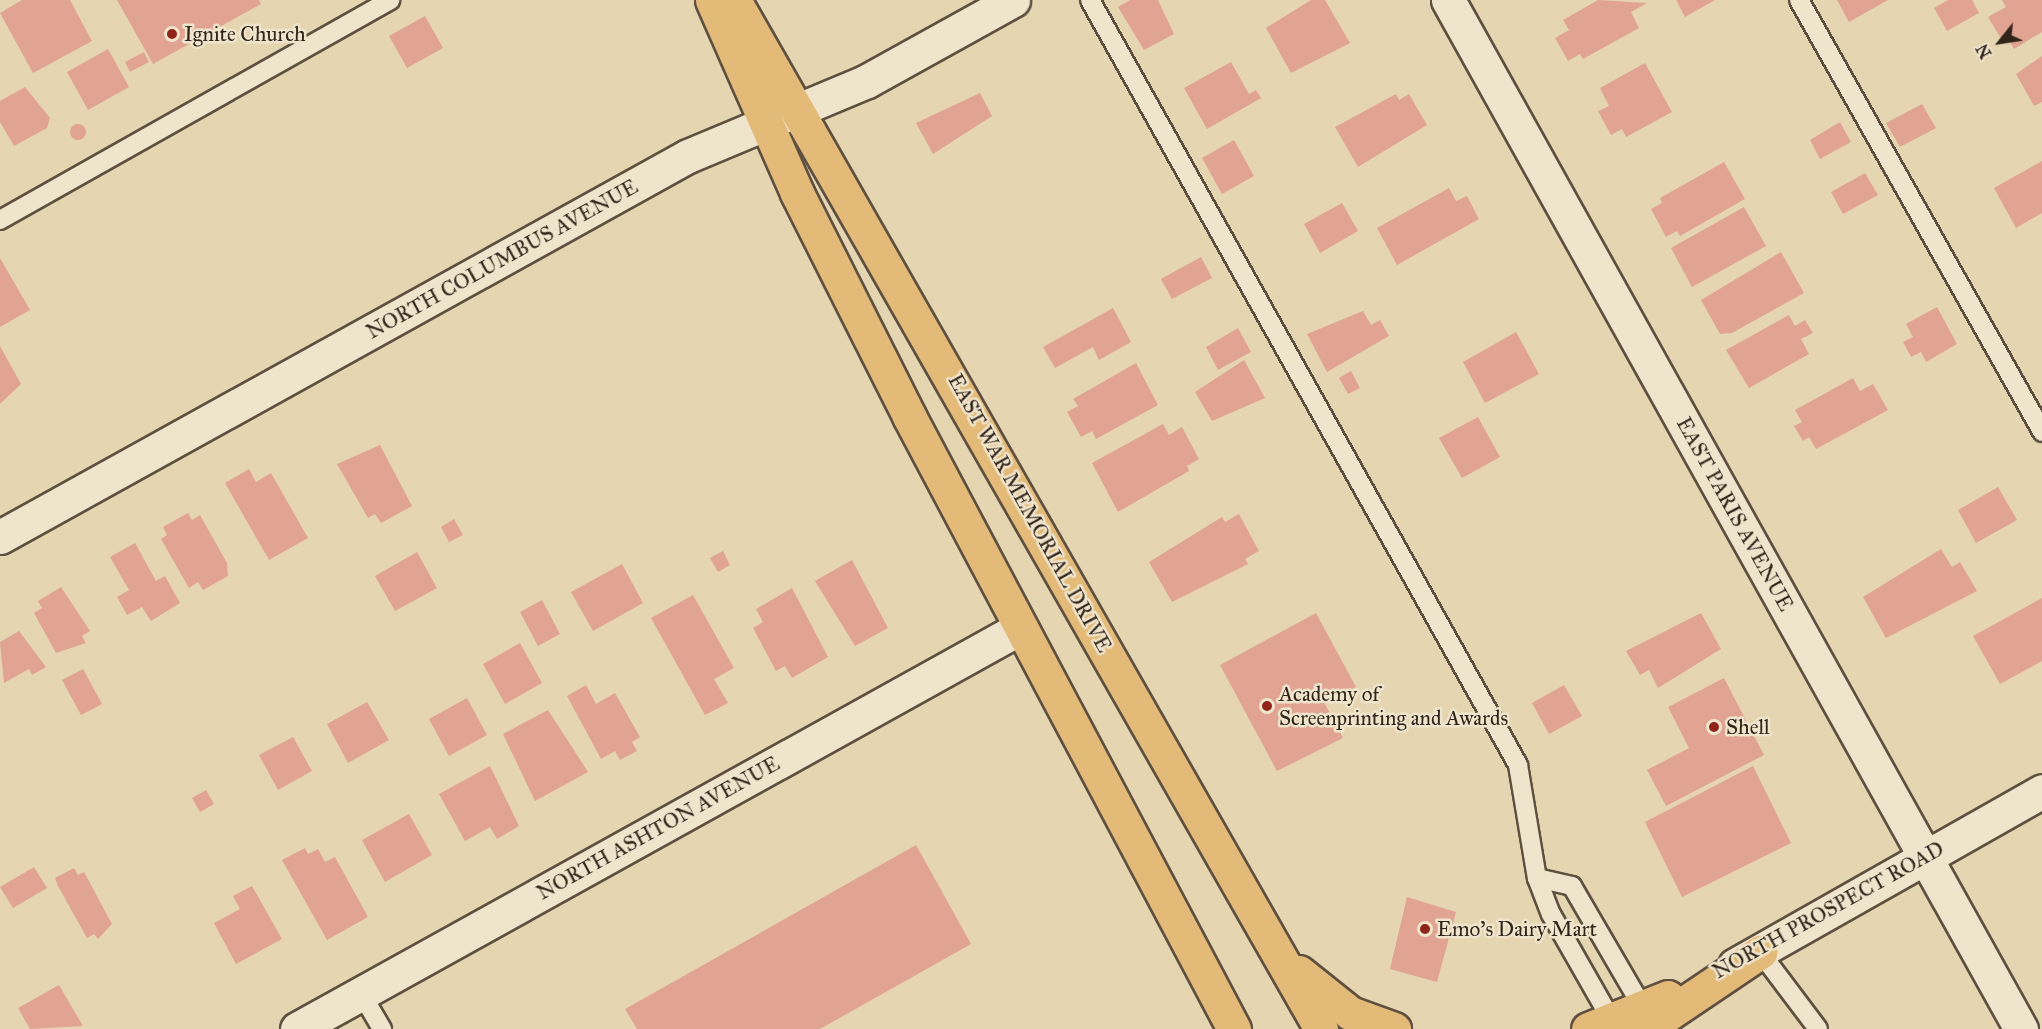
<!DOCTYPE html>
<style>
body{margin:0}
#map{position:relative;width:2042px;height:1029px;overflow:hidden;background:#e6d5b1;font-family:"IM FELL Great Primer",serif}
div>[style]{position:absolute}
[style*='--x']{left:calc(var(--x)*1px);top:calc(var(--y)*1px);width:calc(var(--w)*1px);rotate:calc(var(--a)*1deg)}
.building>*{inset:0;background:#e1a493}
.round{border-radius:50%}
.roads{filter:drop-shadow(2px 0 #5e5040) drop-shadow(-2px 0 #5e5040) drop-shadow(0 2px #5e5040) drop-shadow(0 -2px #5e5040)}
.service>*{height:18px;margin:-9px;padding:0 9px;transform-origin:9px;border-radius:9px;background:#efe4cc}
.minor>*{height:33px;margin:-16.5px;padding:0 16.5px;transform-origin:16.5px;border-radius:16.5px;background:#efe4cc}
.secondary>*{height:33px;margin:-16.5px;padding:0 16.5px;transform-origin:16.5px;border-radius:16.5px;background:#efe4cc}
.trunk>*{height:33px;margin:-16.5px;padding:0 16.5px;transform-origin:16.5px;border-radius:16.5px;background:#e3ba78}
.dots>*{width:16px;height:16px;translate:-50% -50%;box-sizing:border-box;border:3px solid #efe4cc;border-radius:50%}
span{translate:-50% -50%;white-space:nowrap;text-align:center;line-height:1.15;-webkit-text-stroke:5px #efe4cc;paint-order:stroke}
.poi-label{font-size:21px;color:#31241a}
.left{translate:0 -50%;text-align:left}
.street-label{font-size:21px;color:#31241a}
.north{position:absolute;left:1970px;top:12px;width:60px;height:60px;-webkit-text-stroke:4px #efe4cc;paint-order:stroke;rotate:240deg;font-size:16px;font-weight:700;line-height:24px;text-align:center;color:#31241a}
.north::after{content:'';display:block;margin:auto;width:21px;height:27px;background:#31241a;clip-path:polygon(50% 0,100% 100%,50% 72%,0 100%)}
</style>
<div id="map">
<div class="building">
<div style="clip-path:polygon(22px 0,70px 0,92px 41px,33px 73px,0 13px)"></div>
<div style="clip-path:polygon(117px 0,259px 0,261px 4px,153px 64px)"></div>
<div style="clip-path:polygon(1130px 0,1158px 0,1174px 34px,1144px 50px,1118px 7px)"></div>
<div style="clip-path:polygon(1311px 0,1325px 0,1350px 43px,1291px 73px,1266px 28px)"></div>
<div style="clip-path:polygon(1598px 0,1647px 3px,1631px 12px,1639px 28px,1583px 59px,1580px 54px,1568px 61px,1555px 38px,1569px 30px,1563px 20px)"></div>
<div style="clip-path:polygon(1676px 0,1715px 0,1685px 17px)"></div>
<div style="clip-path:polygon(1837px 0,1888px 0,1849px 22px)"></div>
<div style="clip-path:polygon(1948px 0,1972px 0,1979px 13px,1947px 31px,1934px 8px)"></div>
<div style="clip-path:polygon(2002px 0,2042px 0,2042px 32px,2014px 49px,2008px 39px,2003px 42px,1988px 17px,2006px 7px)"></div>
<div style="clip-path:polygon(425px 16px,443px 48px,407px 68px,389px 36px)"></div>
<div style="clip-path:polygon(108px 49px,129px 87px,88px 110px,67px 72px)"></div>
<div style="clip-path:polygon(144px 52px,149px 62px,130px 72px,125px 62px)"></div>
<div style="clip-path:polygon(2042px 56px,2042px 102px,2034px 106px,2016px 74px)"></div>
<div style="clip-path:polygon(1231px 62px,1249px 94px,1256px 90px,1261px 98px,1207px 129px,1184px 88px)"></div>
<div style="clip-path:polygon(1645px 63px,1672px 112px,1626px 137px,1622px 129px,1611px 135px,1598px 111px,1609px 106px,1600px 88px)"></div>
<div style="clip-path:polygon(25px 87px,50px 118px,47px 128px,14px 146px,0 122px,0 101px)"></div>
<div style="clip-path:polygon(980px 93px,992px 116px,933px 154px,916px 123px)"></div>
<div style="clip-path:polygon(1396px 94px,1399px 100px,1409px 94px,1427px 125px,1358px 167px,1335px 127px)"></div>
<div style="clip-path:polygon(1922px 104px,1936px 128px,1900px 147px,1886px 123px)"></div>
<div style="clip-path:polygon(1840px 122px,1851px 142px,1820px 159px,1810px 140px)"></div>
<div class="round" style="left:70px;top:124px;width:16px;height:16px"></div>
<div style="clip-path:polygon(1234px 140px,1254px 176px,1222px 194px,1202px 158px)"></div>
<div style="clip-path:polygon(2042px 161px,2042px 213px,2016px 228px,1994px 188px)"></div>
<div style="clip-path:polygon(1724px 162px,1745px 199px,1680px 236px,1677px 231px,1666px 237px,1651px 209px,1662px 203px,1660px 198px)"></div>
<div style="clip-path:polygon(1865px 173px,1878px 195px,1843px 214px,1831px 192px)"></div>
<div style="clip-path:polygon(1449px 188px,1456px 201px,1467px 196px,1479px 219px,1397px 265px,1377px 228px)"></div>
<div style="clip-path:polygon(1342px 203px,1358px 231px,1320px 253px,1304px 224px)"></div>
<div style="clip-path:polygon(1744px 207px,1766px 246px,1692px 287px,1671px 248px)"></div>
<div style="clip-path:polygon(1781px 252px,1804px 293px,1732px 333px,1720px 334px,1701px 300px)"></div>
<div style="clip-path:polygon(1201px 257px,1212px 278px,1172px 299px,1161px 279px)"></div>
<div style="clip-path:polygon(0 258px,30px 310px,0 327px)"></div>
<div style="clip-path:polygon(1937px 307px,1957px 344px,1926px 362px,1921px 352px,1911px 357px,1903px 342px,1913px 337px,1906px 324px)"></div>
<div style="clip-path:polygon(1113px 308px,1131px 342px,1099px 360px,1093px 347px,1055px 368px,1043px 347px)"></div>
<div style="clip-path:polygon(1363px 311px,1371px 325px,1380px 320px,1389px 336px,1327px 372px,1307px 334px)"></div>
<div style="clip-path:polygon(1789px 315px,1795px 326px,1805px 320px,1813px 333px,1801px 339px,1809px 354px,1749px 388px,1726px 350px)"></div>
<div style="clip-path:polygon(1238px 328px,1251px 352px,1218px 370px,1206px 347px)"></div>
<div style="clip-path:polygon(1516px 332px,1539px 374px,1485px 403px,1463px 362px)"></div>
<div style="clip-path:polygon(0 346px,21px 384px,0 404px)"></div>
<div style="clip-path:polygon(1244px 360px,1265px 398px,1212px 421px,1195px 392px)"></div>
<div style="clip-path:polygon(1136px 363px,1158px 405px,1096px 439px,1092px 431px,1081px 437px,1067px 412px,1078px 406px,1073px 399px)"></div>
<div style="clip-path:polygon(1351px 371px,1360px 388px,1348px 394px,1339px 378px)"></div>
<div style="clip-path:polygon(1853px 378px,1860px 391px,1873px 384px,1888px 410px,1816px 449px,1809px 437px,1803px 441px,1794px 426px,1802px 422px,1795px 410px)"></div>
<div style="clip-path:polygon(1478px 417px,1500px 457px,1462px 478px,1439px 438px)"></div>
<div style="clip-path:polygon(1163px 424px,1169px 435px,1182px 427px,1199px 459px,1187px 466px,1189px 471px,1118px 512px,1092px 463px)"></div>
<div style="clip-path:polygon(380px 445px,412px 506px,381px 523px,375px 514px,368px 518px,337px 464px)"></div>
<div style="clip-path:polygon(249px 469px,256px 482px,271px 473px,308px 538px,269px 560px,225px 483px)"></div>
<div style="clip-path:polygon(1998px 487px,2017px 520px,1976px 543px,1958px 510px)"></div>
<div style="clip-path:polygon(188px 513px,192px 520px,200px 515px,227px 563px,228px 576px,203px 590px,198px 582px,189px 588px,161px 539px,167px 535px,163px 527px)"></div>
<div style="clip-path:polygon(1239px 514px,1259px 551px,1245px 559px,1248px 564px,1172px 602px,1149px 562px,1222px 517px,1225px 522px)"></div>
<div style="clip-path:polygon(454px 519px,463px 535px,449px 542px,441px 527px)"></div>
<div style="clip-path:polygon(135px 543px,156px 581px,165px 576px,180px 603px,151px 621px,142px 607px,127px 615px,117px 597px,129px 590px,110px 557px)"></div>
<div style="clip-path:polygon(1941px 549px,1952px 567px,1960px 562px,1977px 591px,1886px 638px,1863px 597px)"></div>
<div style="clip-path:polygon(723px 551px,730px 565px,718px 572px,710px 558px)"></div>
<div style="clip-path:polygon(417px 552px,437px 588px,395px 611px,375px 576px)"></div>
<div style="clip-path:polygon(852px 560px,888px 628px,855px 646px,815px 581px)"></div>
<div style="clip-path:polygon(622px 564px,643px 603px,593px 631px,571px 592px)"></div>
<div style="clip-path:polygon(61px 587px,90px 631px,82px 636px,86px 643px,56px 653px,34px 613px,42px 608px,38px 601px)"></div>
<div style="clip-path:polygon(792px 588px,828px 657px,792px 678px,785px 666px,776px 671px,753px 628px,763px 622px,756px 609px)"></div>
<div style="clip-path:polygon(693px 595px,734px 668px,714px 679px,728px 703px,705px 715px,651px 618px)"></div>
<div style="clip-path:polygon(2042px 598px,2042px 661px,2000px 684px,1973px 636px)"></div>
<div style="clip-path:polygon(542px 600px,560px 634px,538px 646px,520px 612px)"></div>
<div style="clip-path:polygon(1316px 613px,1356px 687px,1325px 704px,1343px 738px,1277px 771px,1220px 665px)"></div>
<div style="clip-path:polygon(1701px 613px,1721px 649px,1658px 688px,1649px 670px,1640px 675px,1626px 651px)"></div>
<div style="clip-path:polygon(19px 631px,46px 667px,32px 675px,29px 669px,4px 683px,0 642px)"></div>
<div style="clip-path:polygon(520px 643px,542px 683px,505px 704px,483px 664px)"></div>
<div style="clip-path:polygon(83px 669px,102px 704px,81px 715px,62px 680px)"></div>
<div style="clip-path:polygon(1724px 678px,1764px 755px,1666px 806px,1647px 770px,1689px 748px,1668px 707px)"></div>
<div style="clip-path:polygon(586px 685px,596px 704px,615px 693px,640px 737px,632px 742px,637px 751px,620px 760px,615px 751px,601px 759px,567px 696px)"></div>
<div style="clip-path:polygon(1564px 685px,1582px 716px,1549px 734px,1532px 703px)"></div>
<div style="clip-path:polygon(467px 698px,487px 735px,449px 756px,429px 719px)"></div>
<div style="clip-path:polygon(367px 702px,389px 740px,348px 763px,327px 724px)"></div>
<div style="clip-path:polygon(548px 710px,588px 772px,535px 801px,503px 734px)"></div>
<div style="clip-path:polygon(293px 737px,312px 771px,278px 790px,259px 755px)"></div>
<div style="clip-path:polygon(490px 766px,519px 826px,497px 839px,490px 827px,465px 841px,439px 794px)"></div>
<div style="clip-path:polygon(1753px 766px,1791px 843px,1682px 897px,1645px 822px)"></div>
<div style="clip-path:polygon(206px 790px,214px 804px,200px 812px,192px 798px)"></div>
<div style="clip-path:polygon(409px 814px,432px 855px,385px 882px,362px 840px)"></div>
<div style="clip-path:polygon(916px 845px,971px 944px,820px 1029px,637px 1029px,625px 1009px)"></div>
<div style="clip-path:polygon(305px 848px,308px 854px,318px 849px,325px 862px,335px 857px,368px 917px,327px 940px,282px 860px)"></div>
<div style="clip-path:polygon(34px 867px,47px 888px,13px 908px,0 887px)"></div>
<div style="clip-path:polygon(74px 868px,78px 875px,84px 872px,112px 924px,98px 939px,94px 934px,87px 938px,58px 886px,55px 878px)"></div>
<div style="clip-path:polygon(252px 886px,282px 939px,236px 964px,214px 923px,240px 909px,233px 896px)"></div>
<div style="clip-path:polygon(1407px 897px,1456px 912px,1437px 982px,1390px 969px)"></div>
<div style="clip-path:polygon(59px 985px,83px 1026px,30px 1029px,18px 1008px)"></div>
</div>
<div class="roads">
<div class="service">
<div style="--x:1090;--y:0;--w:877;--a:60.77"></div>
<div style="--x:1518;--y:765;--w:115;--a:80.5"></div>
<div style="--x:1537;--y:878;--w:39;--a:69"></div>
<div style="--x:1551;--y:914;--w:129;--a:60.3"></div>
<div style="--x:1799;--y:0;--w:496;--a:60.6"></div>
<div style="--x:0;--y:220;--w:448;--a:-29.4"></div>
<div style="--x:1537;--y:878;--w:36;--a:13"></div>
<div style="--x:1572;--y:886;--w:141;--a:59.8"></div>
<div style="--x:1760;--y:952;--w:96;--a:53"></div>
<div style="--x:361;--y:993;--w:42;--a:59.7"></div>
</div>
<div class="minor">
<div style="--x:1448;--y:0;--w:1178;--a:60.89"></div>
<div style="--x:0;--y:537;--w:786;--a:-28.98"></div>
<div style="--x:688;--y:156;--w:194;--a:-22.7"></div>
<div style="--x:867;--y:81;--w:167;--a:-29"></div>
<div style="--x:297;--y:1029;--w:827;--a:-29.01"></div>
</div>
<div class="secondary">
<div style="--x:1735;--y:965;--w:353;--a:-29.5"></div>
</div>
<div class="trunk">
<div style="--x:712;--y:0;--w:211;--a:66.2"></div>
<div style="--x:797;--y:193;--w:250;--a:63.3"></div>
<div style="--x:909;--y:416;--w:694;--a:62.07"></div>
<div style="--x:734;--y:0;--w:1185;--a:60.3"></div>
<div style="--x:1299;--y:972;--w:65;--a:38.8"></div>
<div style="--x:1350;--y:1013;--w:47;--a:20"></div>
<div style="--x:1588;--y:1029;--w:86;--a:-21.8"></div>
<div style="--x:1646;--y:1029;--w:138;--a:-34"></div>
</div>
</div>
<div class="dots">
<div style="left:172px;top:34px;background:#8f2418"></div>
<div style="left:1267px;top:706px;background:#8f2418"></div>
<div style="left:1714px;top:727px;background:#8f2418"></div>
<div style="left:1425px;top:929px;background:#8f2418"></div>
</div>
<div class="poi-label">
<span class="left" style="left:184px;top:34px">Ignite Church</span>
<span class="left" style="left:1279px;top:706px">Academy of<br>Screenprinting and Awards</span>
<span class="left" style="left:1726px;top:727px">Shell</span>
<span class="left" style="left:1437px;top:929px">Emo's Dairy Mart</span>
</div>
<div class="street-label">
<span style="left:502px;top:259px;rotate:-29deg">NORTH COLUMBUS AVENUE</span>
<span style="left:1030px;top:513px;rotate:61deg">EAST WAR MEMORIAL DRIVE</span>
<span style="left:1735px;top:514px;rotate:61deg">EAST PARIS AVENUE</span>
<span style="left:658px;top:828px;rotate:-29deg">NORTH ASHTON AVENUE</span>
<span style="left:1828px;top:910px;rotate:-29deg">NORTH PROSPECT ROAD</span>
</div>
<div class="north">N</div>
</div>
